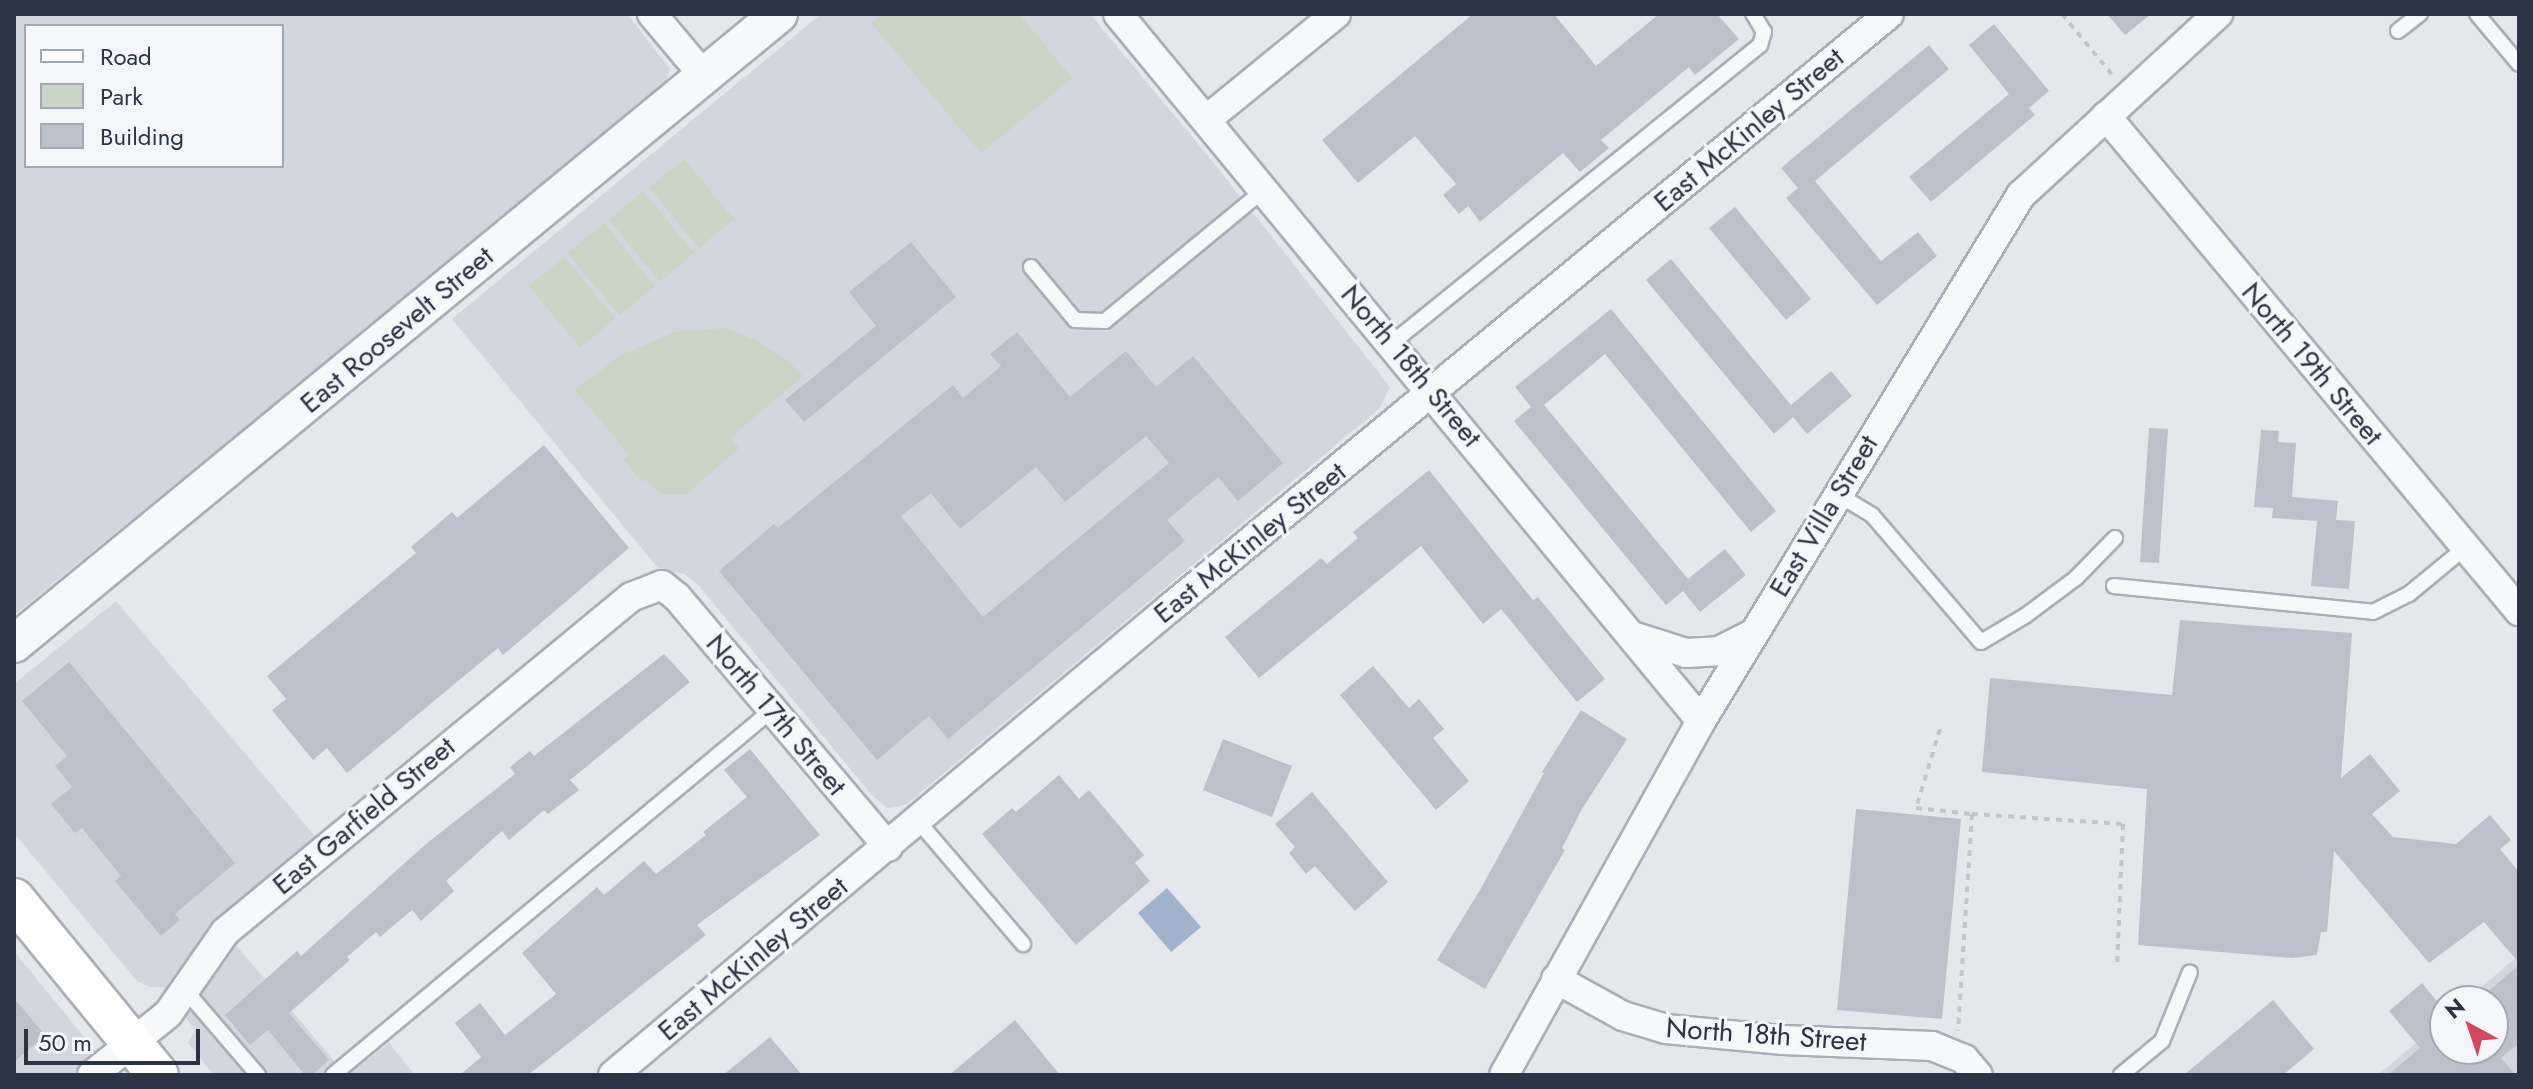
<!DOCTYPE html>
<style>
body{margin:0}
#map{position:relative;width:2533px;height:1089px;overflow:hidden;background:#e4e7ec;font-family:Jost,sans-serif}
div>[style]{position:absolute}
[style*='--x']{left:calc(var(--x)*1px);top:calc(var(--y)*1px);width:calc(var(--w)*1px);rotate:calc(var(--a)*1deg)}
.built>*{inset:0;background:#d2d6de}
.green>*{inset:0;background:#c9d6c5}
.water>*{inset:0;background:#9fb4cc}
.building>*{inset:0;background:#bbc0ca}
.path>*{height:4px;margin-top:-2px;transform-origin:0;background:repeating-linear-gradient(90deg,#c2c5cb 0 6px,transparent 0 12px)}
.roads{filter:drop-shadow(2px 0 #a9aeb7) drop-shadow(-2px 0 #a9aeb7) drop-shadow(0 2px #a9aeb7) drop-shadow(0 -2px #a9aeb7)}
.service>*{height:14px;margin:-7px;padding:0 7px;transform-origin:7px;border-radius:7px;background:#f7f8fa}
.minor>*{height:28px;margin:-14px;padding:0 14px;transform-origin:14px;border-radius:14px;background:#f7f8fa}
.tertiary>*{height:36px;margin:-18px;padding:0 18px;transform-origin:18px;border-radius:18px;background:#f7f8fa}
.secondary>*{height:40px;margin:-20px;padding:0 20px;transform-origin:20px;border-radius:20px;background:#fff}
span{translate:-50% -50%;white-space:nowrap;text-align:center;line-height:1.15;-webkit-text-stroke:6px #f4f6f9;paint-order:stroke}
.street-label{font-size:28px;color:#2b3445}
.frame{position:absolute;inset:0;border:16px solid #2b3445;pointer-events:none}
.legend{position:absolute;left:24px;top:24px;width:260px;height:144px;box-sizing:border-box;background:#f4f6f9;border:2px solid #a4a8b1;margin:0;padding:10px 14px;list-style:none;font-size:24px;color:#2b3445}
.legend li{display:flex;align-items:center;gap:16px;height:40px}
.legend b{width:40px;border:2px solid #a4a8b1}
.north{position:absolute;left:2429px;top:985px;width:80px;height:80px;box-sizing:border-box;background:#f4f6f9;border:2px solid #a4a8b1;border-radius:50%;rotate:320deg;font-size:22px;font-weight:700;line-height:32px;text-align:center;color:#2b3445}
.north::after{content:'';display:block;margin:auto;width:28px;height:36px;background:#d1495b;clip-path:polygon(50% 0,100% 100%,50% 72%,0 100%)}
.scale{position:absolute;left:24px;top:1029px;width:176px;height:36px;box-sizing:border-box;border:4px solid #2b3445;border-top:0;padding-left:10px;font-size:24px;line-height:28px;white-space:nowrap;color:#2b3445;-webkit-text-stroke:6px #f4f6f9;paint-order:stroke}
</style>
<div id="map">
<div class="built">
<div style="clip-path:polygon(evenodd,14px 14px,627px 14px,670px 69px,664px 88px,14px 615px,14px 14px,26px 26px,282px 26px,282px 166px,26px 166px,26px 26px)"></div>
<div style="clip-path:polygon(821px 14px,1090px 14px,1213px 162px,1390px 387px,1380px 408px,907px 804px,897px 807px,887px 808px,871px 794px,699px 586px,685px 574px,658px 568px,452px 319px)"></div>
<div style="clip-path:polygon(116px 601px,325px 848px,225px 932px,346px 1075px,214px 1075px,188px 1043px,195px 1030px,163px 987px,150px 987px,137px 981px,14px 833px,14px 684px)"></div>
<div style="clip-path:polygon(14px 951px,115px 1075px,14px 1075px)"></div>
<div style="clip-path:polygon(2519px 955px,2519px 1075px,2378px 1075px,2445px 1018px,2445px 1049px,2493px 1049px,2493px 1001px,2465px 1001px)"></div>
<div style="clip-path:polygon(389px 1043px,415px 1075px,348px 1075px)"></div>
</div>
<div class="green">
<div style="clip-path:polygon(882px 14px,1019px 14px,1072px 78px,981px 153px,871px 23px)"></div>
<div style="clip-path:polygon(684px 159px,734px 219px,699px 248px,649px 188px)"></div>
<div style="clip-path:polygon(643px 191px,694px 253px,660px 282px,609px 220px)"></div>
<div style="clip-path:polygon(604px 223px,655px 286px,619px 315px,568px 253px)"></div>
<div style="clip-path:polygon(564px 257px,615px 318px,580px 348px,529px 286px)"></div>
<div style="clip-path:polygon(725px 328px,754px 339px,787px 360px,803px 376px,731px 437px,739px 448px,687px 494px,661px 494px,646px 479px,642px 482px,624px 460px,629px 455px,575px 390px,621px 355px,675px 332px)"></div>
</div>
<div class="water">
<div style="clip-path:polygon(1167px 888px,1201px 927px,1171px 952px,1138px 913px)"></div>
</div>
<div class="building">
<div style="clip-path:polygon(1473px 14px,1554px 14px,1596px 66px,1659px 14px,1717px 14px,1739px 39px,1695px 75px,1689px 67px,1601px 140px,1609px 148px,1580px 172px,1563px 153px,1480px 222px,1468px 206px,1459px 214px,1443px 195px,1456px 184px,1415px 136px,1358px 183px,1322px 140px)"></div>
<div style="clip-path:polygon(2107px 14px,2151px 14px,2125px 35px)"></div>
<div style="clip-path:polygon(1994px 24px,2049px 91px,2029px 108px,2035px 115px,1931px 202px,1909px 177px,2009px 94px,1969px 45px)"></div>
<div style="clip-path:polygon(1929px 45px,1949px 69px,1815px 181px,1881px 261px,1918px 232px,1937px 256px,1877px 305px,1786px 198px,1798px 188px,1781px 168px)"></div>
<div style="clip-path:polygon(1735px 207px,1811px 299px,1786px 320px,1709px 228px)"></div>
<div style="clip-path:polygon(911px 242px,956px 297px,804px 422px,785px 400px,876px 326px,849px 292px)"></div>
<div style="clip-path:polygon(1671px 259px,1791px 405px,1831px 371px,1852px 396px,1807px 434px,1793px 417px,1774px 434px,1646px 280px)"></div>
<div style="clip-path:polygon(1611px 309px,1776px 511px,1751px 532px,1605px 354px,1544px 405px,1688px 579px,1725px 549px,1746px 575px,1700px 612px,1683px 591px,1666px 605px,1514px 421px,1531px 407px,1515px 387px)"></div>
<div style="clip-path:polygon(evenodd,1017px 332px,1070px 397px,1126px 351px,1156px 387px,1193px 356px,1283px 463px,1238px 501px,1218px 477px,1167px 520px,1185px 541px,948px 739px,929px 716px,877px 760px,719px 571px,774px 524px,778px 528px,953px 385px,963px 398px,1001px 366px,990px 354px,1017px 332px,1146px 436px,1169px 463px,983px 617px,901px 516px,931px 493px,960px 529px,1036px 467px,1065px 502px,1146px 436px)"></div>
<div style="clip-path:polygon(2149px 428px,2168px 429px,2159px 563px,2140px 562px)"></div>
<div style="clip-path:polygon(2261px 430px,2279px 431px,2278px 442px,2296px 443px,2292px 497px,2338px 501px,2336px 520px,2355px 521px,2349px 589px,2311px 586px,2317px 521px,2272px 518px,2273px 508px,2254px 507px)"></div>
<div style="clip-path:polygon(544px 445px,629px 548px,503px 655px,498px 648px,347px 773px,327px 748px,313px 760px,272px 710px,286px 699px,267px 676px,416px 553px,411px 547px,452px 512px,457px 518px)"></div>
<div style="clip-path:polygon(1429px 470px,1533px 600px,1538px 597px,1605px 679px,1577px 702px,1501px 609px,1483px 624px,1421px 546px,1259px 678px,1225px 637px,1321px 558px,1327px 564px,1358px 538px,1353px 532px)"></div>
<div style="clip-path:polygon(2180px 620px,2352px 633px,2341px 778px,2370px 754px,2400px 791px,2372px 814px,2393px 837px,2456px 844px,2490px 815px,2511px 840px,2500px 849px,2519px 872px,2519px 963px,2484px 922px,2429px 963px,2334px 851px,2327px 932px,2321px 932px,2317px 955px,2292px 958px,2138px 945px,2147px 789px,1982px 772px,1990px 678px,2172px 695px)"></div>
<div style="clip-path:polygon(664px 654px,690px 682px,570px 780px,579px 790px,548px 814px,544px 810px,509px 840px,502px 831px,446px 881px,454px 891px,421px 921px,412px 910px,380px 937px,376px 932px,347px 957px,350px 960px,289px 1013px,329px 1060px,312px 1075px,305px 1075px,268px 1030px,250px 1045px,225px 1015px,297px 951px,301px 956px,426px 844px,515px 774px,510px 767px,530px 751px,534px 756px)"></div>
<div style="clip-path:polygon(69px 662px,235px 863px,175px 914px,180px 920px,161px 936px,115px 881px,121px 876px,82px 828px,75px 833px,51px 804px,72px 787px,55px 766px,67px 756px,22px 701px)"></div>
<div style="clip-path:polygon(1373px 666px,1409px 708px,1419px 699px,1444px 729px,1433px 738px,1469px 781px,1436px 810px,1340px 695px)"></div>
<div style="clip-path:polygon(1581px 710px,1627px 739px,1582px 809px,1562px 848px,1565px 850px,1485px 989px,1437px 960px,1480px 890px,1544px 773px,1542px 772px)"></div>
<div style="clip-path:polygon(1223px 739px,1292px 766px,1272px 817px,1203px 790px)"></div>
<div style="clip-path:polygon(750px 749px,820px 835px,697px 925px,706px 935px,528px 1075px,460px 1075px,481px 1057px,455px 1023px,480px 1003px,505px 1035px,556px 994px,522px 953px,597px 887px,604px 895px,644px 861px,656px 874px,706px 835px,703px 832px,747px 797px,724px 770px)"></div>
<div style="clip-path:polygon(1059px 775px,1079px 799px,1089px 790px,1144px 855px,1135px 863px,1150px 881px,1076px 945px,982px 834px,1012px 808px,1016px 812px)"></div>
<div style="clip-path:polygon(1312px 792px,1388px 882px,1355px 911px,1315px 866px,1306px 874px,1289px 853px,1295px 847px,1275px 824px)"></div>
<div style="clip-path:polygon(1856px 809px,1961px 819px,1942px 1019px,1837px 1010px)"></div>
<div style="clip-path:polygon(2519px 965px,2519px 1043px,2501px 1058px,2516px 1075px,2388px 1075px,2420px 1048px,2389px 1011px,2422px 983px,2445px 1011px,2445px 1049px,2493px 1049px,2493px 1001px,2477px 1001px)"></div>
<div style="clip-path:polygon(14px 998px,45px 1035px,14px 1062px)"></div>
<div style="clip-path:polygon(2273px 1000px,2314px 1049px,2283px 1075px,2184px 1075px)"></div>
<div style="clip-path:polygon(1015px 1020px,1060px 1075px,949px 1075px)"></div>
<div style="clip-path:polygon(770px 1037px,802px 1075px,723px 1075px)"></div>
</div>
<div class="path">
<div style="--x:2062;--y:14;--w:82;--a:50.5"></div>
<div style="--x:1940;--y:729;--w:83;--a:106.9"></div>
<div style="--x:1916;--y:808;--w:56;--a:6.1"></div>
<div style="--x:1972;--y:814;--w:217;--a:93.7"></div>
<div style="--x:1972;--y:814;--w:151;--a:3.8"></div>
<div style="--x:2123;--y:824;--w:142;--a:92.4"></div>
</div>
<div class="roads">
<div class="service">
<div style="--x:2477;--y:14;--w:65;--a:50"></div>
<div style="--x:2398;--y:31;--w:28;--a:-38"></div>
<div style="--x:1031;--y:267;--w:69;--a:50.3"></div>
<div style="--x:1075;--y:320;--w:30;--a:2"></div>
<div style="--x:1105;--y:321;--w:206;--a:-39.5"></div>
<div style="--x:1392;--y:343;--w:474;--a:-39"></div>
<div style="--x:1760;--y:45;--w:14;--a:-73"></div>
<div style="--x:1764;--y:32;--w:21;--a:-121"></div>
<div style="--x:1837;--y:494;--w:41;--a:31"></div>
<div style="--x:1872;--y:515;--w:167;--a:49.4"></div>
<div style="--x:1981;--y:642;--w:51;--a:-30.6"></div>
<div style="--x:2025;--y:616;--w:64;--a:-36.7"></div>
<div style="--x:2076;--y:578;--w:56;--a:-45.7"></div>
<div style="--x:2114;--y:586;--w:260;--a:5.7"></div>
<div style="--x:2373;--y:612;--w:40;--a:-26.6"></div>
<div style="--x:2409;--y:594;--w:74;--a:-39.5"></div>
<div style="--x:918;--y:821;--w:162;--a:49.5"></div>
<div style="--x:186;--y:991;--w:111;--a:49.4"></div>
<div style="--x:333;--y:1075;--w:571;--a:-39.74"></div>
<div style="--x:2121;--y:1075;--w:53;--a:-39.7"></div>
<div style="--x:2162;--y:1041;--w:74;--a:-67.9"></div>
</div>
<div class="minor">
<div style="--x:652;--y:14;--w:81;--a:50"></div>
<div style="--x:1118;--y:14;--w:916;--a:50.49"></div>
<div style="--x:2106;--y:116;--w:645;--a:50.16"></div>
<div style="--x:1206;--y:120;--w:168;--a:-39.2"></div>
<div style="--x:1636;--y:637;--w:52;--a:17.7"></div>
<div style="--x:1686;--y:653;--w:33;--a:-3"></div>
<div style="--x:1719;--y:651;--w:36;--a:-27"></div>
<div style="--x:1556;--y:979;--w:77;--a:28.9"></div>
<div style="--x:1623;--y:1016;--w:45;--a:16.8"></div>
<div style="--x:1666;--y:1029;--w:118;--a:5.4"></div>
<div style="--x:1783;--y:1040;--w:149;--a:2.3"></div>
<div style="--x:1932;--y:1046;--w:35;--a:22"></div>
<div style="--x:1964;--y:1059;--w:21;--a:49"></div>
<div style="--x:92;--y:1075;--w:97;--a:-38.8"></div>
<div style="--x:168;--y:1014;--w:100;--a:-55.2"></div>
<div style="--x:225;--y:932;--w:526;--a:-39.53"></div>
<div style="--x:631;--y:597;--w:33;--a:-21"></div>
<div style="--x:662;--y:585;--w:19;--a:39"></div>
<div style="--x:677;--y:597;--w:327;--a:49.8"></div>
<div style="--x:613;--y:1075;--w:728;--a:-39.99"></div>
<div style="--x:1171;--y:607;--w:931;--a:-39.55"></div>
<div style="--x:1504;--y:1075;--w:405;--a:-60.9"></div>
<div style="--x:1701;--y:721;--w:616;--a:-58.69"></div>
<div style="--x:2021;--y:195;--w:268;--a:-42.6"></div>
</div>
<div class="tertiary">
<div style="--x:14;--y:644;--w:991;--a:-39.47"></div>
</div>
<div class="secondary">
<div style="--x:14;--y:899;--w:227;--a:50.7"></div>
</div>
</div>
<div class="street-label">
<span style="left:1749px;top:130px;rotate:-40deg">East McKinley Street</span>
<span style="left:397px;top:330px;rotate:-40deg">East Roosevelt Street</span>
<span style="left:2312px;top:364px;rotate:50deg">North 19th Street</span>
<span style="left:1411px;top:366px;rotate:50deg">North 18th Street</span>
<span style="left:1824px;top:516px;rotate:-59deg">East Villa Street</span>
<span style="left:1250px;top:543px;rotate:-39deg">East McKinley Street</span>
<span style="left:776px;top:715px;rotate:50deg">North 17th Street</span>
<span style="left:364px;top:816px;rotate:-40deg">East Garfield Street</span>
<span style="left:753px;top:959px;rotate:-40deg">East McKinley Street</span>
<span style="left:1766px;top:1035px;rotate:4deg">North 18th Street</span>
</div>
<div class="frame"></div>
<ul class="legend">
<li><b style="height:10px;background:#fff"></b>Road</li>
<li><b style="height:22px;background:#c9d6c5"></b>Park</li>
<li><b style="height:22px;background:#bbc0ca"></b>Building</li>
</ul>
<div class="north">N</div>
<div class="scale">50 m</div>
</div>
